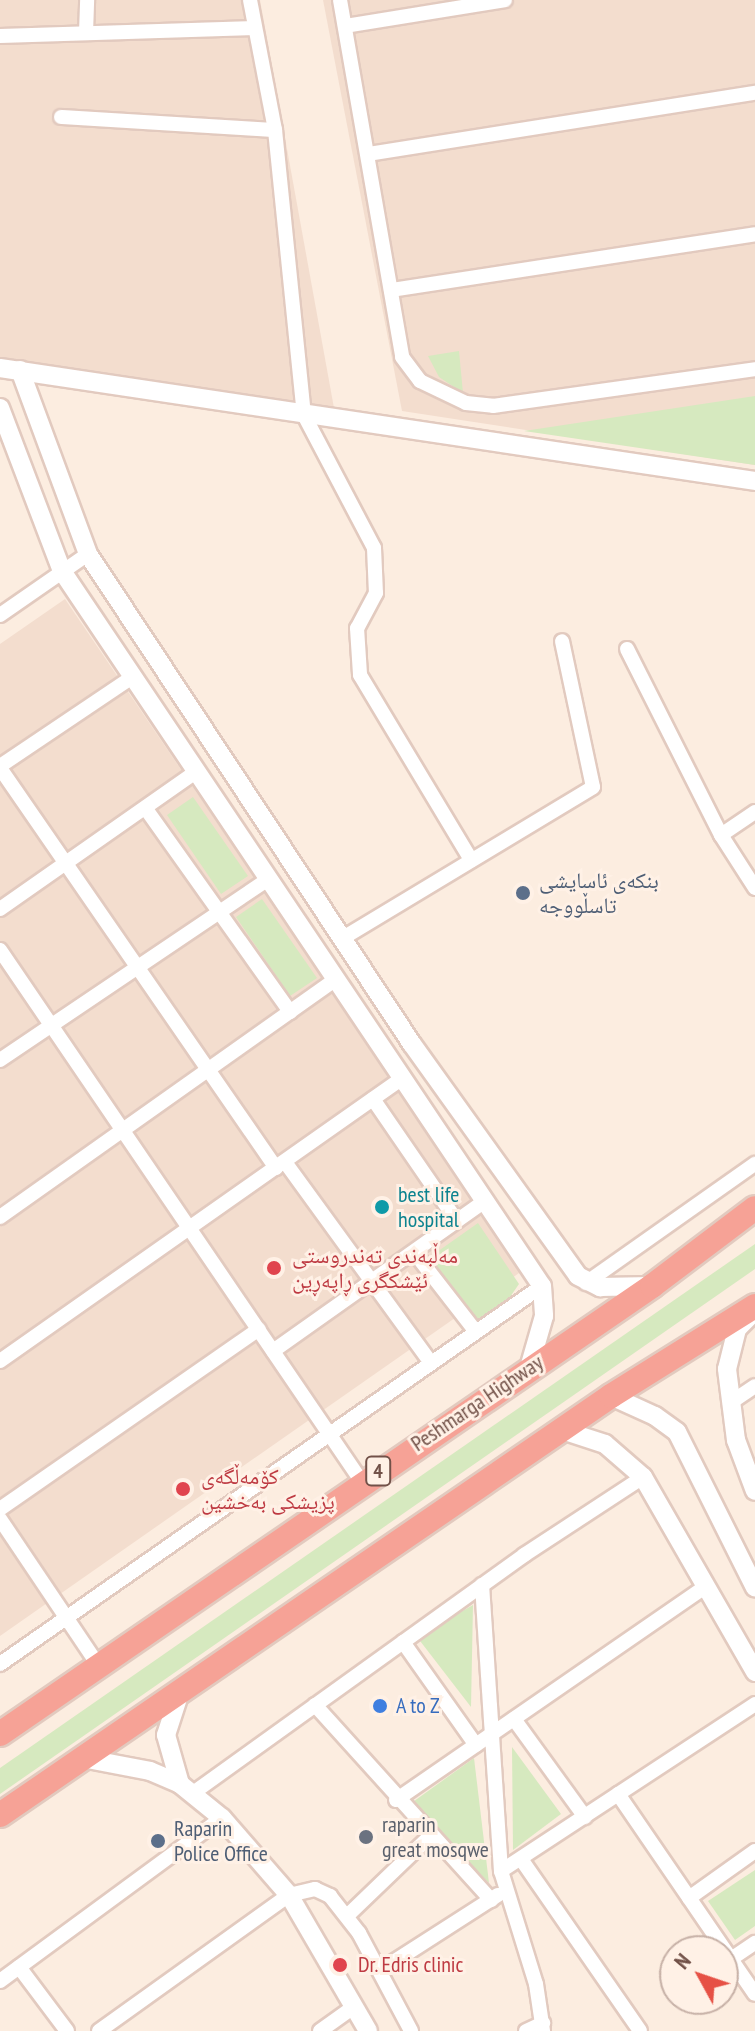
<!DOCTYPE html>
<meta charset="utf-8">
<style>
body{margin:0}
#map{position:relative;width:755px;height:2031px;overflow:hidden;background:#fcede0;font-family:"PT Sans Narrow","Noto Naskh Arabic",sans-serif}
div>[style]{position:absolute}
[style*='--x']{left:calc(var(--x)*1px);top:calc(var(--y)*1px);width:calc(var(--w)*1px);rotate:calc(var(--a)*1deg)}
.residential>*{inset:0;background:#f3ddce}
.green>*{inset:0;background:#d6e9bf}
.roads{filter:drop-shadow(2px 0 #e2cabf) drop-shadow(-2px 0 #e2cabf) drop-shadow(0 2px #e2cabf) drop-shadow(0 -2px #e2cabf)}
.street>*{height:14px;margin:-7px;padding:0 7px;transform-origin:7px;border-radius:7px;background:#fff}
.secondary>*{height:18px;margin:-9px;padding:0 9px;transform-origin:9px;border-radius:9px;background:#fff}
.highway>*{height:24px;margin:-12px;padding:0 12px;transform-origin:12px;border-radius:12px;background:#f6a296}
.dots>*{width:22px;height:22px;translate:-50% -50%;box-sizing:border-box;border:4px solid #fff1e6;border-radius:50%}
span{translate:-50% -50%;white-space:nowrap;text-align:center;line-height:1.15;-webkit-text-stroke:6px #fff1e6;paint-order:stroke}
.shield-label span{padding:2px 6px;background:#fff1e6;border:2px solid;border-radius:6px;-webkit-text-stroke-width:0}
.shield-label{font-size:20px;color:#725148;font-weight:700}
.service-label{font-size:22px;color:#4e5e75}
.left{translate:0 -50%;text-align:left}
.culture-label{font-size:22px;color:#0d838f}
.health-label{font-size:22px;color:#be3a42}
.street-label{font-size:22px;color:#725148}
.shop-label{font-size:22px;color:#366cbe}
.worship-label{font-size:22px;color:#5b616d}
.north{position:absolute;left:659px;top:1935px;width:80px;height:80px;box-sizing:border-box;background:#fff1e6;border:2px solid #c7b1a7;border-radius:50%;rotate:310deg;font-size:22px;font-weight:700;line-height:32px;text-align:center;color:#725148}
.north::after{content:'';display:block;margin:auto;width:28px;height:36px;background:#e65145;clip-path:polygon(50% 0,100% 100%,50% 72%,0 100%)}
</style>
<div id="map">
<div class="residential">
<div style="clip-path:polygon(0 0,260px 0,334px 408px,0 357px)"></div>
<div style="clip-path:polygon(323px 0,755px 0,755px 465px,402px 411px)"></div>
<div style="clip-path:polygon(65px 599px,522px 1271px,0 1636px,0 644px)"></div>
</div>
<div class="green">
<div style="clip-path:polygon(459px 351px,463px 393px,439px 377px,428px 356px)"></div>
<div style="clip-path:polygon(755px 396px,755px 465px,524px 431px)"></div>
<div style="clip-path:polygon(193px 797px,248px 876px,221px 894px,167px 815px)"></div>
<div style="clip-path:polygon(262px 899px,317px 978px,290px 996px,236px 917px)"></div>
<div style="clip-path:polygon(478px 1223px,519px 1284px,510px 1297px,476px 1322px,427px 1259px)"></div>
<div style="clip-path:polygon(755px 1244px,755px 1269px,0 1794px,0 1768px)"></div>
<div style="clip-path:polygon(473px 1605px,471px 1707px,417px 1637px)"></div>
<div style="clip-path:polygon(512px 1747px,561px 1814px,513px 1850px)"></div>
<div style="clip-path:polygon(474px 1758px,489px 1883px,410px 1804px)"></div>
<div style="clip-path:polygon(755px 1870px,755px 1926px,735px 1940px,708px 1901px)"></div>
</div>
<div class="roads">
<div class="street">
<div style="--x:250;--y:0;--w:132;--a:79.1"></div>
<div style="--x:275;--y:130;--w:286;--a:84.2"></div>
<div style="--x:304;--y:415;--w:150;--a:62.2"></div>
<div style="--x:374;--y:548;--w:45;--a:87.5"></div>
<div style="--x:376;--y:593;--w:40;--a:118"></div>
<div style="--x:357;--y:628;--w:47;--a:86.3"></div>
<div style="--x:360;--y:675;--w:216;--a:59"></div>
<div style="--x:340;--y:0;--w:362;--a:80.1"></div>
<div style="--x:402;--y:357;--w:30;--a:53"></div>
<div style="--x:420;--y:381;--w:51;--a:25.6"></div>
<div style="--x:466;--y:403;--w:27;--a:6"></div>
<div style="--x:493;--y:406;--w:265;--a:-8"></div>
<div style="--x:345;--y:26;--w:162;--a:-9.2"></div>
<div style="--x:86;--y:33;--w:33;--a:-88"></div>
<div style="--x:0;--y:36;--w:255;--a:-1.8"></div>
<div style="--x:61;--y:117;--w:214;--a:3.5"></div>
<div style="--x:368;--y:154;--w:392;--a:-9"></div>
<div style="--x:391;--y:290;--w:368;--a:-8.7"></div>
<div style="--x:0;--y:615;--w:107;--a:-34.7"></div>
<div style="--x:627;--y:649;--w:208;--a:63.2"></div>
<div style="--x:721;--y:835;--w:63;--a:57.3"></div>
<div style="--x:0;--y:766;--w:161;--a:-33.9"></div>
<div style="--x:0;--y:768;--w:486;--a:55.4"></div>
<div style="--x:146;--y:809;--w:249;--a:54.6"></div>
<div style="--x:721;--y:835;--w:41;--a:-34.1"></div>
<div style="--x:0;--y:909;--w:241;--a:-35"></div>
<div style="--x:343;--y:938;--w:292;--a:-31.1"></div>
<div style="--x:593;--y:787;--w:149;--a:-102"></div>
<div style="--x:0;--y:950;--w:643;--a:55.77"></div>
<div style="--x:0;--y:1060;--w:322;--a:-34"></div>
<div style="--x:373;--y:1099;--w:148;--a:55.5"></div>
<div style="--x:285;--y:1162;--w:248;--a:54"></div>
<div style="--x:0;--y:1217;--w:410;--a:-35.3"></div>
<div style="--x:414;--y:1252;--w:101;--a:52.2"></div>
<div style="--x:586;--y:1283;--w:207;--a:-35.2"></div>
<div style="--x:273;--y:1351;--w:260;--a:-35.3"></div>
<div style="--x:0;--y:1361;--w:492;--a:-35.1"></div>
<div style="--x:730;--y:1403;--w:30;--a:-34"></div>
<div style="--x:0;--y:1509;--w:315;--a:-34.8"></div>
<div style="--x:0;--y:1519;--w:176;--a:56.1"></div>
<div style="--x:482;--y:1585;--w:287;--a:86.2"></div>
<div style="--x:501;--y:1871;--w:118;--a:72.8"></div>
<div style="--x:536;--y:1984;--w:48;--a:81.5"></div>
<div style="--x:403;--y:1642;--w:126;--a:54.7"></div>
<div style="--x:0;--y:1664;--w:661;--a:-34.89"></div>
<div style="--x:315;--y:1705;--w:263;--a:47.9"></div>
<div style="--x:514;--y:1719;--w:121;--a:54.1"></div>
<div style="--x:193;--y:1793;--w:408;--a:-35.7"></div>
<div style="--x:524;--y:1555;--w:142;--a:-33.2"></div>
<div style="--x:618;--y:1794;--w:242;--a:55.6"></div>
<div style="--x:396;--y:1800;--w:377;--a:-34.6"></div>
<div style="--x:521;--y:1859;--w:209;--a:55.3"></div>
<div style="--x:501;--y:1871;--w:304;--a:-33.3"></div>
<div style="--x:689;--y:1898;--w:81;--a:-35.5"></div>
<div style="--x:347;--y:1916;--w:114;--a:-43.9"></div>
<div style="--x:731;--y:1959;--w:29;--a:-34"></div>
<div style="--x:19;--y:1967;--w:80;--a:53.1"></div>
<div style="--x:381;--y:1970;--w:139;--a:-32.7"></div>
<div style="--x:0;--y:1981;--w:275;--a:-36.3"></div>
<div style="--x:99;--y:2031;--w:234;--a:-35.6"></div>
<div style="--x:289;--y:1895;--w:27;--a:-13"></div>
<div style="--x:315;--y:1889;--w:17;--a:25"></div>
<div style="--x:330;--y:1896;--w:47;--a:51.9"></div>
<div style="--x:359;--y:1933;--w:111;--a:62"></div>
<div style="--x:320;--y:2031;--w:43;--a:-35.5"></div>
<div style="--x:526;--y:2031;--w:19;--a:-25"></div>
</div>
<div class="secondary">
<div style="--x:0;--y:368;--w:763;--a:8.51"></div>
<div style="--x:20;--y:370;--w:196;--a:69.7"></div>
<div style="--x:88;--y:554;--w:587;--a:56.53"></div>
<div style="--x:412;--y:1044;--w:285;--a:54.4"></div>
<div style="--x:578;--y:1276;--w:25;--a:27"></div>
<div style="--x:600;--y:1287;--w:52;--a:-1.1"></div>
<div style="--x:0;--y:408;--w:174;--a:69.2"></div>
<div style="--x:62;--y:571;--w:861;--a:56.13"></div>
<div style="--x:542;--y:1286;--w:30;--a:86"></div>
<div style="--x:544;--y:1316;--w:54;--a:106.1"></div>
<div style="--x:750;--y:1316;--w:18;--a:135"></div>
<div style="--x:737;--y:1329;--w:41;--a:104"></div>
<div style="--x:727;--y:1369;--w:72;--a:82.8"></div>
<div style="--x:736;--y:1440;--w:54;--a:69.6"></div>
<div style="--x:611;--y:1396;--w:48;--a:24.4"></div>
<div style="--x:655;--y:1416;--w:27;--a:36"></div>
<div style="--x:677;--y:1432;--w:174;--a:63.4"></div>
<div style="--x:562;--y:1430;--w:45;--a:18"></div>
<div style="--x:605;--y:1444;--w:50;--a:41"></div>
<div style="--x:643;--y:1477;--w:225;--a:60.1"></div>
<div style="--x:82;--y:1758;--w:69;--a:10.8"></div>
<div style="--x:150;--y:1771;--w:33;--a:23"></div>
<div style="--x:180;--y:1784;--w:54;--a:39"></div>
<div style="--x:222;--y:1818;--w:102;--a:49"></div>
<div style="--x:289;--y:1895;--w:157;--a:59.8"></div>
<div style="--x:180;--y:1784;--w:51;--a:-105.9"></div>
<div style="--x:166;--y:1735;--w:45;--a:-72"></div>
</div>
<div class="highway">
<div style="--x:0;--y:1734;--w:791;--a:-34.49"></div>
<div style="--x:652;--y:1286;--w:129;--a:-37.1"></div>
<div style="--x:0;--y:1815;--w:741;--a:-34.44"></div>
<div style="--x:611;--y:1396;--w:170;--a:-32"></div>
</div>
</div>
<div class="dots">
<div style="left:523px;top:893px;background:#5c6f8a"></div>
<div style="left:382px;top:1207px;background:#0f9aa8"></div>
<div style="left:274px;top:1268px;background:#e0444e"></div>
<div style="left:183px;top:1489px;background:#e0444e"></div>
<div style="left:380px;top:1706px;background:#3f7fe0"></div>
<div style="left:366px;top:1837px;background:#6b7280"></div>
<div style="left:158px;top:1841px;background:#5c6f8a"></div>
<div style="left:340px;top:1965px;background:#e0444e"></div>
</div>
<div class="shield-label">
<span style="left:378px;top:1471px">4</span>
</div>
<div class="service-label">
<span class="left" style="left:539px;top:893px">بنکەی ئاسایشی<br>تاسڵووجە</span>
<span class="left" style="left:174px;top:1841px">Raparin<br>Police Office</span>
</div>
<div class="culture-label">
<span class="left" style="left:398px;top:1207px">best life<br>hospital</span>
</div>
<div class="health-label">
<span class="left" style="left:292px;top:1268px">مەڵبەندی تەندروستی<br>ئێشکگری ڕاپەڕین</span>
<span class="left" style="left:201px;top:1489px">کۆمەڵگەی<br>پزیشکی بەخشین</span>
<span class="left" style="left:358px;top:1965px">Dr. Edris clinic</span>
</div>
<div class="street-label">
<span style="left:477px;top:1403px;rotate:-34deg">Peshmarga Highway</span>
</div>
<div class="shop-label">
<span class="left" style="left:396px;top:1706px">A to Z</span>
</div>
<div class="worship-label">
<span class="left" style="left:382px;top:1837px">raparin<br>great mosqwe</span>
</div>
<div class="north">N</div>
</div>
